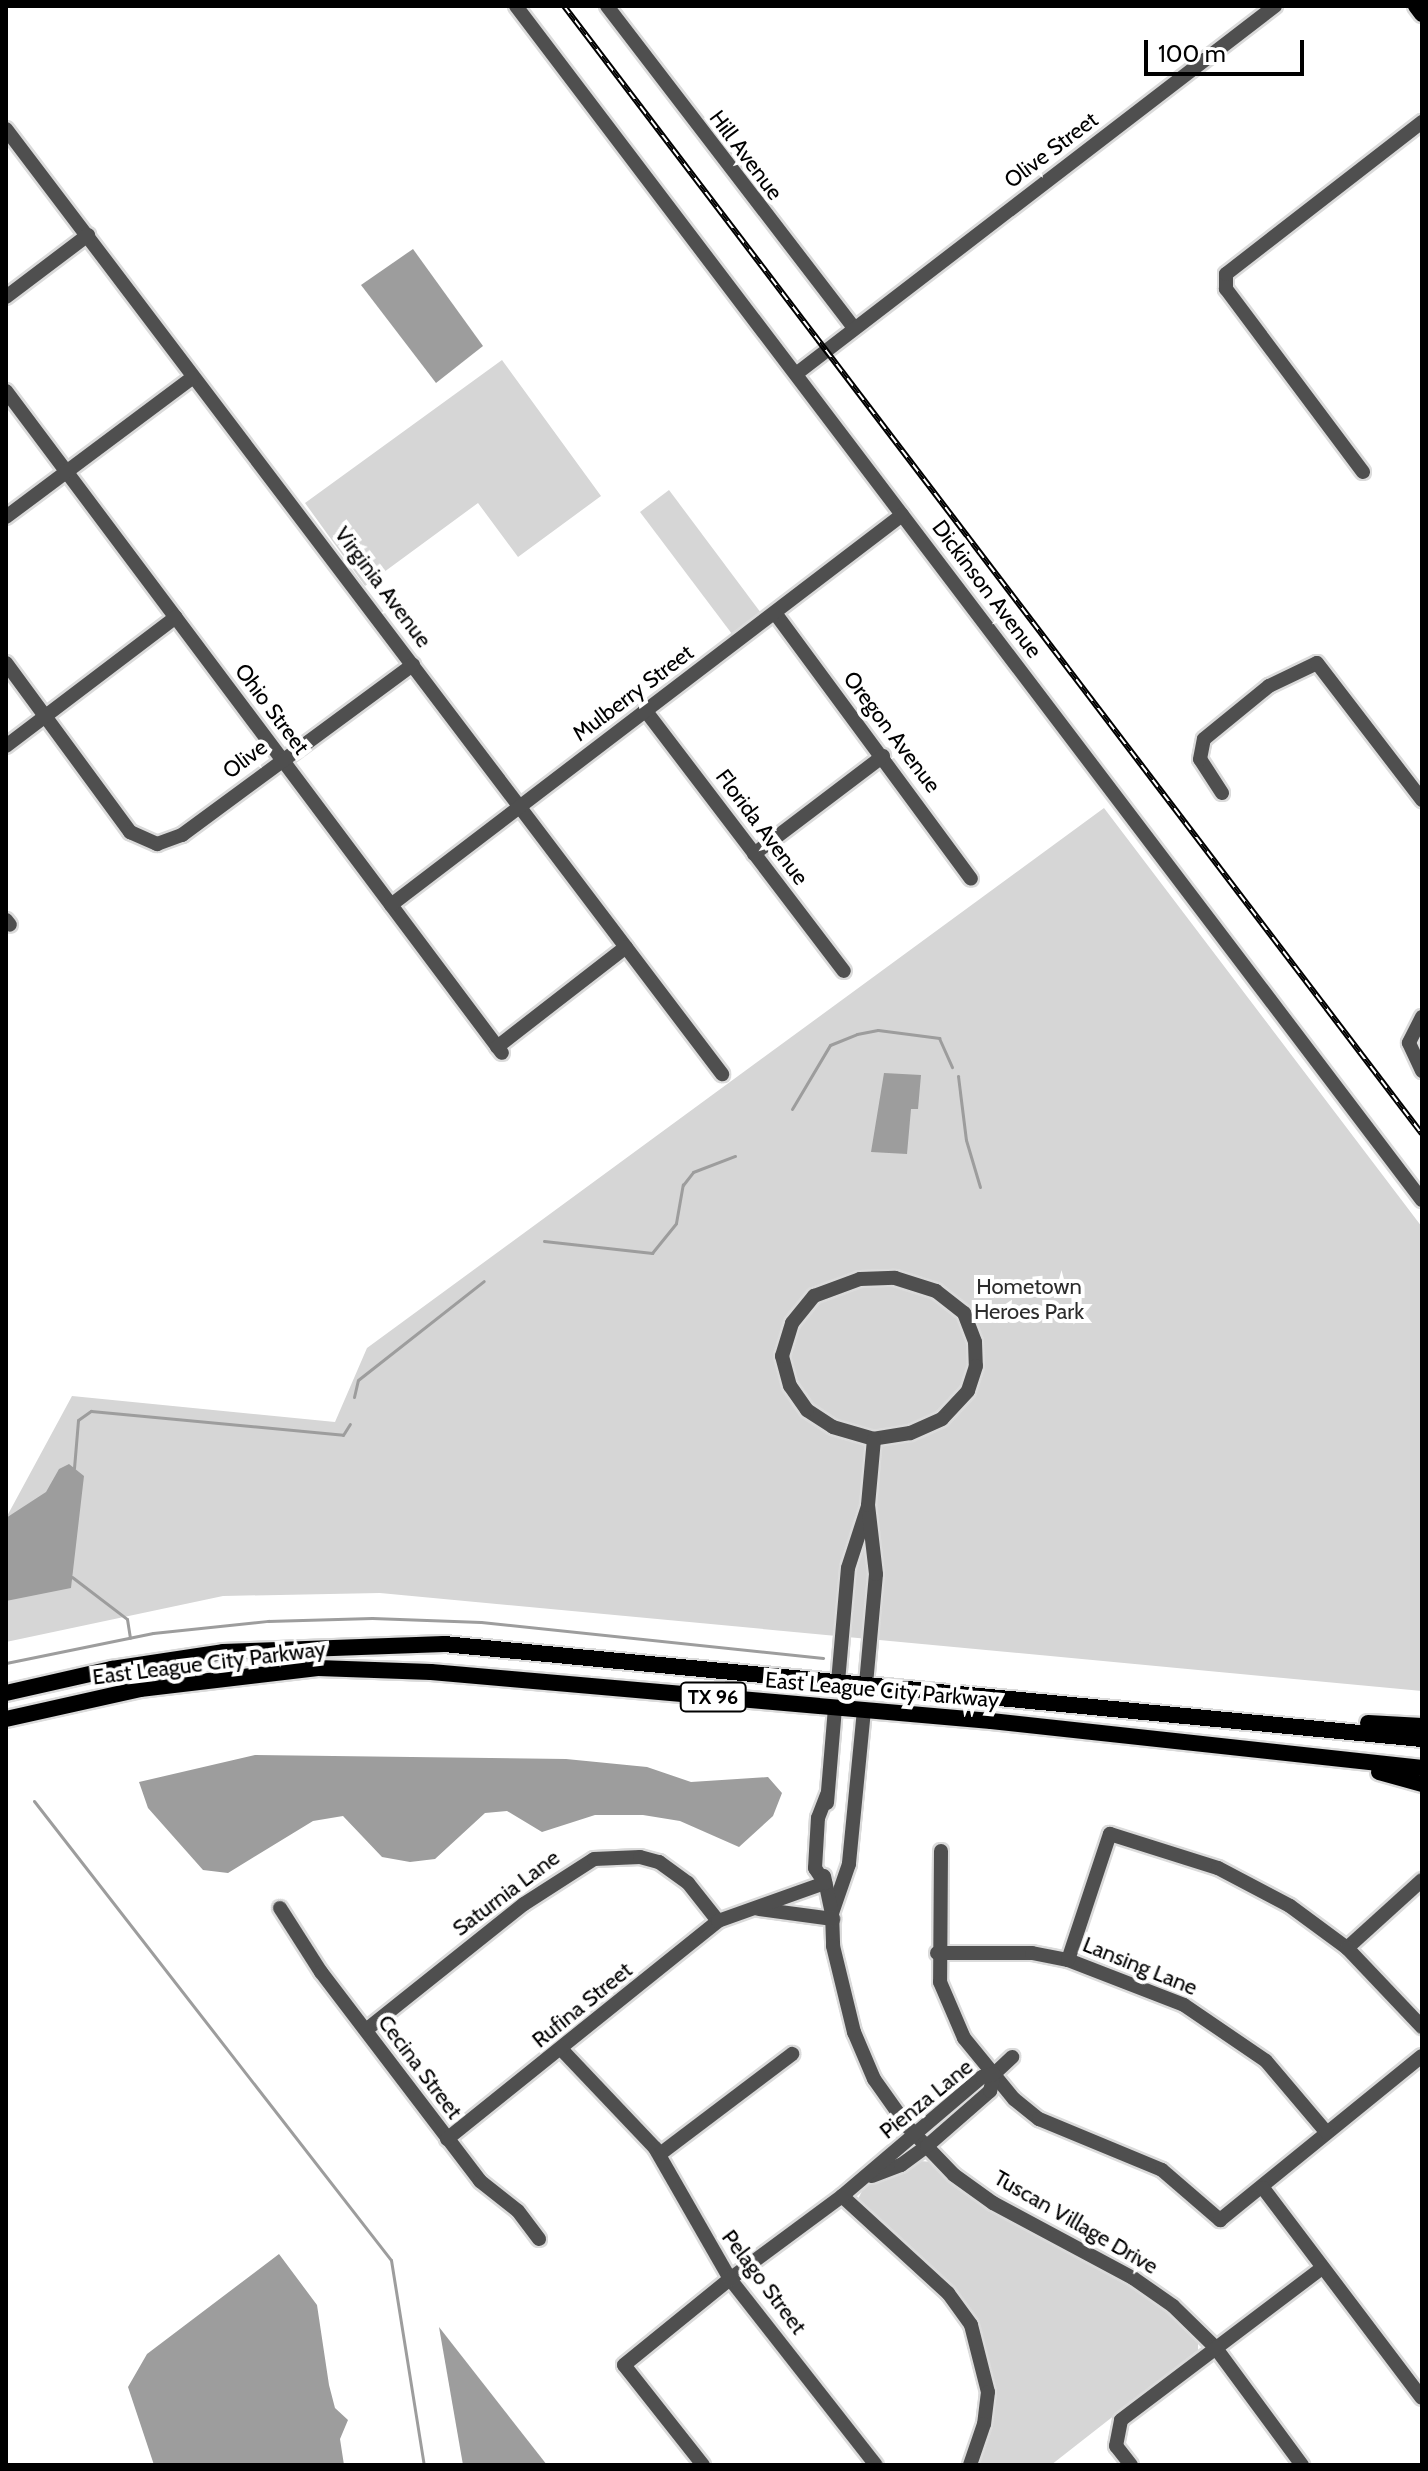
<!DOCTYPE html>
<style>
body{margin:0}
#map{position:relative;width:1428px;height:2471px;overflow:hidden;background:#fff;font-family:Cabin,sans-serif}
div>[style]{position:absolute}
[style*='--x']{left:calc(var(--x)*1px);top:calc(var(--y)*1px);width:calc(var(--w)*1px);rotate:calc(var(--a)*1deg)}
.green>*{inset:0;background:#d6d6d6}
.water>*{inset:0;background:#9d9d9d}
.stream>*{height:3px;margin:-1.5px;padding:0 1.5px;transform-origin:1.5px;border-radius:1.5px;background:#9d9d9d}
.roads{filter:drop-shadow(2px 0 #dbdbdb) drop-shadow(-2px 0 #dbdbdb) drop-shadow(0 2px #dbdbdb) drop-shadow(0 -2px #dbdbdb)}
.minor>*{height:14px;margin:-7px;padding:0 7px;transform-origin:7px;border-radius:7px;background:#4f4f4f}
.major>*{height:16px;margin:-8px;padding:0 8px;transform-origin:8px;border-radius:8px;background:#000}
.rail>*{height:6px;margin-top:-3px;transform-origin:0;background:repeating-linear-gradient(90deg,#fff 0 9px,#000 0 18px);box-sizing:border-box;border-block:2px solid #000}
span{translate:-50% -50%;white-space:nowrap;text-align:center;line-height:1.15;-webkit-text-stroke:8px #fff;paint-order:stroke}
.shield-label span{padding:2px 6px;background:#fff;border:2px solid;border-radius:6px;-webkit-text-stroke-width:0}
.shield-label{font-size:20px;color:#000;font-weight:700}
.street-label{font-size:22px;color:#000}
.park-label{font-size:22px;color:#2d2d2d}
.frame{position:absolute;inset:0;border:8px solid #000;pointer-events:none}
.scale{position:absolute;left:1144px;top:40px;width:160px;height:36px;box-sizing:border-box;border:4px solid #000;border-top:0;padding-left:10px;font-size:24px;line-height:28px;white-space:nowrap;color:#000;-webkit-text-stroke:6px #fff;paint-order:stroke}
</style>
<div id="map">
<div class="green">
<div style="clip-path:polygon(502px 360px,601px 496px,518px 557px,478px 503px,365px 586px,305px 503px)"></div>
<div style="clip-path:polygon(669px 490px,761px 613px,732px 634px,640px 512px)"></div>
<div style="clip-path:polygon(1104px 808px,1422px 1227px,1422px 1691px,380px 1593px,223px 1596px,6px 1642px,6px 1518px,72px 1396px,335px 1422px,367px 1348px)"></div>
<div style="clip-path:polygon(920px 2161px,932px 2162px,993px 2209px,1157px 2302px,1198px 2343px,1198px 2350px,1051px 2465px,976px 2465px,984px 2448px,992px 2386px,977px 2328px,857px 2201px,864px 2187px)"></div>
</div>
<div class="water">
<div style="clip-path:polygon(413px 249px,483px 346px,436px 383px,361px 285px)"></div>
<div style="clip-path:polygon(884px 1073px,921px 1075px,918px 1109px,911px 1109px,907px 1154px,871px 1152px)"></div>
<div style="clip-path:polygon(69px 1464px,84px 1476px,71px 1588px,6px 1601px,6px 1518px,46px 1492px,59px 1469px)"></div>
<div style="clip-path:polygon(255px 1755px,566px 1759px,647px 1767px,691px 1782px,768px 1777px,782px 1793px,773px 1816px,739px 1847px,680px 1821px,643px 1815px,595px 1815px,542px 1832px,507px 1811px,485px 1813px,435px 1859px,410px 1862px,382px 1857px,343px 1816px,313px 1821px,228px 1873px,203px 1870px,148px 1808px,139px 1782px)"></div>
<div style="clip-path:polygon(279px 2254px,317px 2305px,329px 2385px,335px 2408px,348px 2420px,340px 2439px,344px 2465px,154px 2465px,128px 2387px,147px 2354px)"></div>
<div style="clip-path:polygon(439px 2327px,547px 2465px,463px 2465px)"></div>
</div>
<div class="stream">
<div style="--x:958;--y:1076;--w:64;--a:82.9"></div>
<div style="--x:966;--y:1140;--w:49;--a:73.4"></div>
<div style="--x:792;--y:1109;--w:74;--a:-59.3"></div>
<div style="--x:830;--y:1045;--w:29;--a:-22"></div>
<div style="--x:857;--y:1034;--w:21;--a:-11"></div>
<div style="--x:878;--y:1030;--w:62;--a:7.5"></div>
<div style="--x:939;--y:1038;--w:32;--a:66"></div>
<div style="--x:544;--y:1241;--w:109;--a:6.3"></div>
<div style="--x:652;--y:1253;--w:38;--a:-51"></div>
<div style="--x:676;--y:1223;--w:39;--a:-80"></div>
<div style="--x:683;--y:1185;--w:16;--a:-52"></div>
<div style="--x:693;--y:1172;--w:45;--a:-20.9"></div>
<div style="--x:354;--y:1397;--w:17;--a:-77"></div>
<div style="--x:358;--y:1380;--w:160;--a:-38.2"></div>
<div style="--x:74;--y:1468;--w:48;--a:-85.2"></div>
<div style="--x:78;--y:1420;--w:16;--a:-35"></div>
<div style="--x:91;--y:1411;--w:253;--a:5.4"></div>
<div style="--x:343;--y:1435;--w:13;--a:-58"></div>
<div style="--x:72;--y:1577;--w:69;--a:37.4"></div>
<div style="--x:127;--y:1619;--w:19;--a:81"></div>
<div style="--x:6;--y:1663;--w:150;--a:-11.5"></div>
<div style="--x:153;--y:1633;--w:116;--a:-6"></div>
<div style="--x:268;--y:1621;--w:104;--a:-1.7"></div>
<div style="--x:372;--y:1618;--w:109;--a:2.1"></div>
<div style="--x:481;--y:1622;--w:344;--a:6"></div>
<div style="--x:34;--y:1801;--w:581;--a:52.13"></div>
<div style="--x:391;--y:2260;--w:208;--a:80.9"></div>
</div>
<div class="roads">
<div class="minor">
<div style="--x:516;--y:6;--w:1499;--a:52.81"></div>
<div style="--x:607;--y:6;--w:404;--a:52.5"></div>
<div style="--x:6;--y:129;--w:1186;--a:52.85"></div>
<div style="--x:6;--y:297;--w:103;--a:-37.1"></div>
<div style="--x:796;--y:374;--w:604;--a:-37.53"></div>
<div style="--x:6;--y:391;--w:827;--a:53.16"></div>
<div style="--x:1363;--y:472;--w:229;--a:-126.8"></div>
<div style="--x:1226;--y:289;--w:15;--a:-90"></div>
<div style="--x:1226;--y:274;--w:248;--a:-37.8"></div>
<div style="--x:6;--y:517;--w:232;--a:-36.8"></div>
<div style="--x:775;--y:613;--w:330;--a:53.6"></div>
<div style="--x:6;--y:663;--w:210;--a:53.7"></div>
<div style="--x:130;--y:832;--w:30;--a:24"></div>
<div style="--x:157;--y:844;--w:27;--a:-20"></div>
<div style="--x:182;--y:835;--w:287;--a:-36.4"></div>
<div style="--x:645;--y:710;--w:328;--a:52.7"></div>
<div style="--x:6;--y:746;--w:213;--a:-37.2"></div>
<div style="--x:1222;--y:793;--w:40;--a:-122.9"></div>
<div style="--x:1200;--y:759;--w:20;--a:-79"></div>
<div style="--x:1204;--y:739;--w:84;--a:-39.2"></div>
<div style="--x:1269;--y:686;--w:53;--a:-25.6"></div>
<div style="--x:1317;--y:663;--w:173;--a:52.5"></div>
<div style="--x:754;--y:854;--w:162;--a:-37.2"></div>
<div style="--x:391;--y:905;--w:643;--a:-37.35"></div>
<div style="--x:6;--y:920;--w:6;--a:51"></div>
<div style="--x:1422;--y:1017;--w:29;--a:117"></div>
<div style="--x:1409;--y:1043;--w:31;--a:65"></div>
<div style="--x:497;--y:1047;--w:163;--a:-37.8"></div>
<div style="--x:895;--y:1278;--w:43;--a:17.6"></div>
<div style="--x:936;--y:1291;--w:36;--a:38"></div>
<div style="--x:964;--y:1313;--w:31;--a:69"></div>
<div style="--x:975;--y:1342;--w:24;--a:88"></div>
<div style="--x:976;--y:1366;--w:26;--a:108"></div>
<div style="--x:968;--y:1391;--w:38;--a:133"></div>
<div style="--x:942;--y:1419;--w:35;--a:156"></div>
<div style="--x:910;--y:1433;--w:36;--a:171"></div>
<div style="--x:874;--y:1439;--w:43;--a:-163.7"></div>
<div style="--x:833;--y:1427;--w:31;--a:-147"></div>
<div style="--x:807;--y:1410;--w:29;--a:-125"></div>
<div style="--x:790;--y:1386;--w:31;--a:-105"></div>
<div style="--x:782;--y:1356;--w:34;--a:-73"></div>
<div style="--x:792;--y:1323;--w:35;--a:-51"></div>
<div style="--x:814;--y:1296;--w:49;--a:-20.3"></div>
<div style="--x:860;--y:1279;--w:35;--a:-2"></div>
<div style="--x:838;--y:1682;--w:114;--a:-85"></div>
<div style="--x:848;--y:1568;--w:65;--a:-72.1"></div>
<div style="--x:866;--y:1684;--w:110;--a:-84.8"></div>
<div style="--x:876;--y:1574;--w:69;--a:-96.6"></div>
<div style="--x:868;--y:1505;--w:66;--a:-84.8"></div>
<div style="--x:864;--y:1710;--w:155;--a:95.6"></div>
<div style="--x:849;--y:1864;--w:52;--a:109.1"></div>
<div style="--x:832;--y:1913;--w:33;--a:88"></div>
<div style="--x:833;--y:1946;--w:89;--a:76.3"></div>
<div style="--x:854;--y:2032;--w:51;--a:66.9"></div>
<div style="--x:874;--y:2079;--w:59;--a:54.7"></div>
<div style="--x:908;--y:2127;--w:66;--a:46.2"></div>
<div style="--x:954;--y:2175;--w:48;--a:35.7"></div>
<div style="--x:993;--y:2203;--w:159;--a:28.2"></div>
<div style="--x:1133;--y:2278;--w:49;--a:35"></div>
<div style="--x:1173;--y:2306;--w:59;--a:44.3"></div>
<div style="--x:1215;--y:2347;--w:147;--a:53.6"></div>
<div style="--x:827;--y:1803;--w:95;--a:-85.2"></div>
<div style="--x:941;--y:1851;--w:131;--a:90.4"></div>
<div style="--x:940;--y:1982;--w:61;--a:66.8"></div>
<div style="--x:964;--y:2038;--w:79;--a:50.7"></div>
<div style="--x:1014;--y:2099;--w:32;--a:39"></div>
<div style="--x:1039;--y:2119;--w:133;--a:22.5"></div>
<div style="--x:1162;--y:2170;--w:77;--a:40.8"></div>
<div style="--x:1220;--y:2220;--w:260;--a:-39.1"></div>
<div style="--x:824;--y:1876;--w:38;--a:78"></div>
<div style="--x:280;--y:1908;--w:76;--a:57.4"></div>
<div style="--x:321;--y:1972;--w:263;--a:52.7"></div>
<div style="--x:480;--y:2181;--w:48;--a:38.3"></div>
<div style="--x:518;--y:2211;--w:35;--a:53"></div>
<div style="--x:759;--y:1909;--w:75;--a:7.7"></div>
<div style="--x:1347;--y:1948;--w:101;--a:-42.2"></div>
<div style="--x:937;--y:1953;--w:95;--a:0"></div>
<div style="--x:1032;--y:1953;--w:37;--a:11"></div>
<div style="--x:1068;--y:1960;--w:124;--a:21.2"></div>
<div style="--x:1184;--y:2005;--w:99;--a:34.3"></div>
<div style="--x:1266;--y:2061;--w:94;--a:49.7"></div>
<div style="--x:1068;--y:1960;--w:133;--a:-71.6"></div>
<div style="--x:1110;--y:1834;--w:113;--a:17.5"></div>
<div style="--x:1218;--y:1868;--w:81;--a:27.8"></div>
<div style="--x:1290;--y:1906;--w:71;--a:36.4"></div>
<div style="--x:1347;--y:1948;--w:109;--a:46.5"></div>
<div style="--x:366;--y:2030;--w:202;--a:-38.6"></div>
<div style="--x:524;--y:1904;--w:83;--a:-32.7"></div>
<div style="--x:594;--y:1859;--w:46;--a:-2.5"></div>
<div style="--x:640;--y:1857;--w:20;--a:15"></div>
<div style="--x:659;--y:1862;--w:36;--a:36"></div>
<div style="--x:688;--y:1883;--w:48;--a:51.7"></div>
<div style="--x:562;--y:2050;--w:135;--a:46.5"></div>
<div style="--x:655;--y:2148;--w:151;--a:60.2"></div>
<div style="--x:730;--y:2279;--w:236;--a:51.9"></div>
<div style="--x:447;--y:2139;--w:348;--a:-38.8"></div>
<div style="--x:718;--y:1921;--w:114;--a:-19.6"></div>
<div style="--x:825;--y:1883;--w:18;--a:-124"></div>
<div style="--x:815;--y:1868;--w:50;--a:-86.6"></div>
<div style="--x:818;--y:1818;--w:25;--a:-69"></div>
<div style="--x:660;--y:2154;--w:166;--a:-37.1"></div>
<div style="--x:872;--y:2176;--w:31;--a:-21"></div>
<div style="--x:901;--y:2165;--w:32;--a:-36"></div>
<div style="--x:927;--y:2146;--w:84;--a:-41.1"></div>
<div style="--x:990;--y:2091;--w:17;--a:-77"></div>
<div style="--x:994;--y:2074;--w:25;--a:-43"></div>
<div style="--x:1263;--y:2188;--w:263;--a:52.9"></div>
<div style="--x:842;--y:2196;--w:144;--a:42.5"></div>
<div style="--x:948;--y:2293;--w:39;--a:54"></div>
<div style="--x:971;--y:2325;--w:69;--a:75.8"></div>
<div style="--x:988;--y:2392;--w:32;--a:97"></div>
<div style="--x:984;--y:2424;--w:43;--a:108.9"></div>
<div style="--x:703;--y:2465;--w:127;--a:-128.3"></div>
<div style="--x:624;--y:2365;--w:136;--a:-39.1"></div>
<div style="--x:730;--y:2279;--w:139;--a:-36.5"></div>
<div style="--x:842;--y:2196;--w:184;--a:-40.4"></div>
<div style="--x:982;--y:2077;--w:12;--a:-14"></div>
<div style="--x:1131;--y:2465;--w:24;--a:-128"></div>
<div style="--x:1116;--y:2446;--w:26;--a:-79"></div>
<div style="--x:1121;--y:2420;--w:252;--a:-37.1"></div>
</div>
<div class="major">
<div style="--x:1416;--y:6;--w:10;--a:53"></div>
<div style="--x:6;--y:1693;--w:109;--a:-12.8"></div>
<div style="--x:112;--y:1669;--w:112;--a:-8.7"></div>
<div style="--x:223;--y:1652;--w:221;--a:-2.1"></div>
<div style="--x:444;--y:1644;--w:983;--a:5.55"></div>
<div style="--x:6;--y:1719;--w:137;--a:-12.6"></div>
<div style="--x:140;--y:1689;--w:179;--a:-6.7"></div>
<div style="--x:318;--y:1668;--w:113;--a:2"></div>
<div style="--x:431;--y:1672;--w:562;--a:5"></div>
<div style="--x:991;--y:1721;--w:434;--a:6.2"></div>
<div style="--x:1368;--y:1723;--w:54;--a:3.2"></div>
<div style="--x:1379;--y:1772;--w:45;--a:15.6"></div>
</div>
</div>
<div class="rail">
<div style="--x:564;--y:6;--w:1417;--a:52.74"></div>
</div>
<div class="shield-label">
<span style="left:713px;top:1697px">TX 96</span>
</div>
<div class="street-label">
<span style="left:1051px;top:150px;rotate:-37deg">Olive Street</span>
<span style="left:746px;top:155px;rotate:53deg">Hill Avenue</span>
<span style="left:383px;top:587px;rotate:53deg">Virginia Avenue</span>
<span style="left:987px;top:589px;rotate:53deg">Dickinson Avenue</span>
<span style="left:633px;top:693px;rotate:-37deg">Mulberry Street</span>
<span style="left:272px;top:709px;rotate:53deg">Ohio Street</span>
<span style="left:892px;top:732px;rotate:53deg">Oregon Avenue</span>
<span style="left:245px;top:759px;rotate:-37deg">Olive</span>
<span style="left:762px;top:827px;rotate:53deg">Florida Avenue</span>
<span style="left:209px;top:1663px;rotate:-7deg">East League City Parkway</span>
<span style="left:882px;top:1690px;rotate:5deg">East League City Parkway</span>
<span style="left:506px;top:1893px;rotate:-37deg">Saturnia Lane</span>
<span style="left:1140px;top:1966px;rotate:22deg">Lansing Lane</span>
<span style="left:582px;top:2005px;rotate:-39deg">Rufina Street</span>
<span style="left:420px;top:2067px;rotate:53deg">Cecina Street</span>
<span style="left:926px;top:2099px;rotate:-39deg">Pienza Lane</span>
<span style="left:1076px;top:2222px;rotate:30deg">Tuscan Village Drive</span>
<span style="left:764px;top:2282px;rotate:53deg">Pelago Street</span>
</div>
<div class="park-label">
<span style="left:1029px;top:1299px">Hometown<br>Heroes Park</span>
</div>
<div class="frame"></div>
<div class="scale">100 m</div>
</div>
